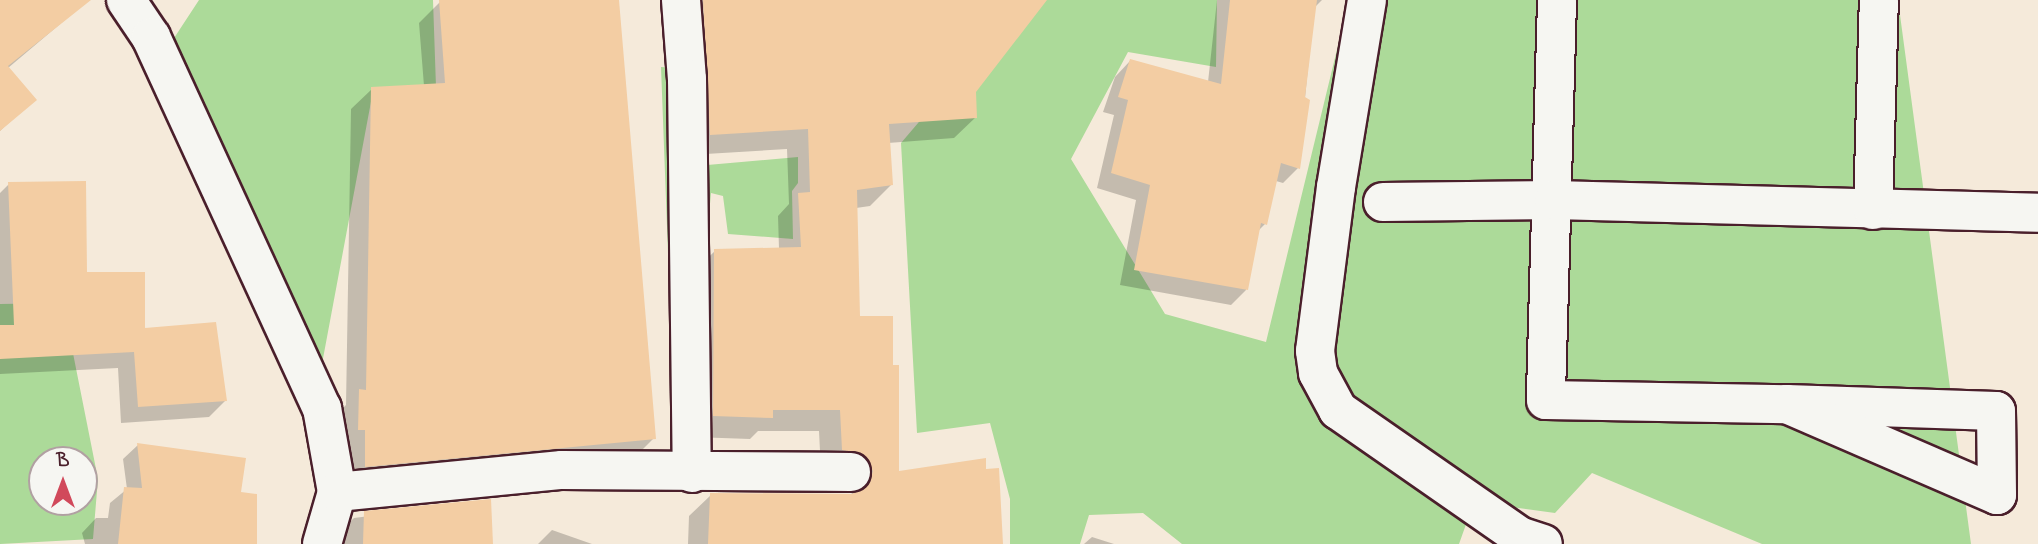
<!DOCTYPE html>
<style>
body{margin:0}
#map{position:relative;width:2038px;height:544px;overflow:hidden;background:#f5eada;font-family:"Indie Flower",sans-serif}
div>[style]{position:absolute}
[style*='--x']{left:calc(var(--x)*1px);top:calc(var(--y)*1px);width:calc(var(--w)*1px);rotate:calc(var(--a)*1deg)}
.green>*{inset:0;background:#acda99}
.shadow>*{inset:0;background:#0003}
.building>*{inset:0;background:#f3cda3}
.roads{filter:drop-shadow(2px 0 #4a1f2b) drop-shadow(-2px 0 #4a1f2b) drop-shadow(0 2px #4a1f2b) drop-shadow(0 -2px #4a1f2b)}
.minor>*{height:38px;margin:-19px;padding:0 19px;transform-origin:19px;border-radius:19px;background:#f6f6f2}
span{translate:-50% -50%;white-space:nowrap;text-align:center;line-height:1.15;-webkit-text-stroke:5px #f6f6f2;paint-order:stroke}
.north{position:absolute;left:28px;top:446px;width:70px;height:70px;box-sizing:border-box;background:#f6f6f2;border:2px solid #b1a0a2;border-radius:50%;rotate:0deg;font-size:19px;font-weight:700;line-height:28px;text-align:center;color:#4a1f2b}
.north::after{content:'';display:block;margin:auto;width:24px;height:32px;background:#d1495b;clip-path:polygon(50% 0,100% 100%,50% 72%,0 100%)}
</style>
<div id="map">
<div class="green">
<div style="clip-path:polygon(199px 0,433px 0,436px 87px,373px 91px,316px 396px,159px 61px)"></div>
<div style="clip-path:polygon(1023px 0,1217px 0,1216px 67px,1128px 52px,1071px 159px,1165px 314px,1266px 342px,1349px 0,1898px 0,1971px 544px,1762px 544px,1592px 473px,1555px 513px,1474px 502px,1459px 544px,1182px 544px,1143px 513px,1089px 515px,1080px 544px,1010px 544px,1010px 499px,990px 423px,917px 433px,901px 143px)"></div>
<div style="clip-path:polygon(661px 67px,687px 69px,696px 166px,798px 157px,798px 183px,792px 191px,793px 239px,728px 234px,723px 196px,711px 193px,696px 357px,672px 360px)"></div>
<div style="clip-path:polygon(evenodd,63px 303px,98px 479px,93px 539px,0 544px,0 304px,63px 303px,42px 460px,84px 460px,84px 502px,42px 502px,42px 460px)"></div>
</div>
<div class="shadow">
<div style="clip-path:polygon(0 0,72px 0,79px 8px,8px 68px,34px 99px,0 131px)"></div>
<div style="clip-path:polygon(462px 0,617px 0,654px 438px,633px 459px,345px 487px,339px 412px,346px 405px,351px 109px,372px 89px,424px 86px,419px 23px,440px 2px)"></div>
<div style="clip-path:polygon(672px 0,1045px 0,974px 91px,976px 117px,954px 138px,888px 143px,891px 185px,870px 206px,856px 208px,859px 318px,897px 473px,984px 471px,1001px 544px,688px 544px,689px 516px,711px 495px,853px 496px,841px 474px,821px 471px,819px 431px,758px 431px,750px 439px,693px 437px,693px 272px,715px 251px,779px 249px,778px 216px,789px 204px,787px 149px,689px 155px)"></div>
<div style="clip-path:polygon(1217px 0,1322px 0,1314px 8px,1298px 168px,1283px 183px,1276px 181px,1265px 224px,1257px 232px,1246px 290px,1231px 305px,1120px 285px,1136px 200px,1097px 188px,1114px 115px,1103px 112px,1115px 77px,1130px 61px,1208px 82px)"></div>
<div style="clip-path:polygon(9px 184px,85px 274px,226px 400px,209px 417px,121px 423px,118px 368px,0 374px,0 193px)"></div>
<div style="clip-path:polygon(138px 445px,239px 494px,255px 544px,85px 544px,82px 533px,96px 518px,108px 518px,110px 503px,127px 489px,123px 459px)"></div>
<div style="clip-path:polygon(489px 501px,491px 544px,335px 544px,338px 533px,354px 518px)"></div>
<div style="clip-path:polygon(552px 530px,592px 544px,538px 544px)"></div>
<div style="clip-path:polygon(1092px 537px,1114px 544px,1084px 544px)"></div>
</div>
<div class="building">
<div style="clip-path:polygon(0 0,91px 0,8px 66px,37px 100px,0 131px)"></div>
<div style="clip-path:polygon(439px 0,619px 0,656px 439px,365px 467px,365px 430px,358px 430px,359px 389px,366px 390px,371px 87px,445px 83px)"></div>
<div style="clip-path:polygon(703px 0,1047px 0,976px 92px,977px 118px,889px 124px,893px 185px,857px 190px,860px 316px,893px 316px,893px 365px,899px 365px,899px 471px,986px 458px,986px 469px,999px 468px,1003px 544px,708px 544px,710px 493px,852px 494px,869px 484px,873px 471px,863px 454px,842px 450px,840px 410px,773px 410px,773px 418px,713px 416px,714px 249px,801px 247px,798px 193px,810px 192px,808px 129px,710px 135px)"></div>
<div style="clip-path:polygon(1230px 0,1317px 0,1305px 97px,1310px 100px,1300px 169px,1281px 163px,1267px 225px,1261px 223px,1248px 290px,1134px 270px,1150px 185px,1111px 173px,1128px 100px,1118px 97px,1130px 59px,1221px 84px)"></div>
<div style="clip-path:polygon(86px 181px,87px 272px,145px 272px,145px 328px,216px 322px,227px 401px,138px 407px,134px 352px,0 359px,0 325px,14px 325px,8px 182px)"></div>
<div style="clip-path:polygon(137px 443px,246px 458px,241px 492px,257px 494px,257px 544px,118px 544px,124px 487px,142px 488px)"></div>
<div style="clip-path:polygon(491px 499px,493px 544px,363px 544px,364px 511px)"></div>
</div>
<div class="roads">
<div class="minor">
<div style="--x:126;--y:0;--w:45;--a:56"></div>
<div style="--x:151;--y:37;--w:409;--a:65.3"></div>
<div style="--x:322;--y:408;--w:85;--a:79.9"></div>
<div style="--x:337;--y:492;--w:54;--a:106.1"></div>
<div style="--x:681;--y:0;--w:79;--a:85.7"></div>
<div style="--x:687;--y:79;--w:394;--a:89.3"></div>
<div style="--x:1367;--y:0;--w:190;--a:99.4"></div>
<div style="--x:1336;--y:187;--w:165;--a:97.3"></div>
<div style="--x:1315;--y:351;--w:22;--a:82"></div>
<div style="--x:1318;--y:373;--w:42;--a:61.6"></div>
<div style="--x:1338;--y:410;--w:221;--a:34.8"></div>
<div style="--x:1519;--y:536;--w:25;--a:18"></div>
<div style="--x:1557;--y:0;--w:400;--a:91.6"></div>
<div style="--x:1546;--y:400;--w:241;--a:1"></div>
<div style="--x:1787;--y:404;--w:209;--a:1.9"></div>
<div style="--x:1996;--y:411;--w:84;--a:89.3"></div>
<div style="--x:1997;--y:495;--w:229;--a:-156.6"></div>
<div style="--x:1383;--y:202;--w:171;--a:-0.7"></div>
<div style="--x:1554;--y:200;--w:484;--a:1.5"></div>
<div style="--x:1873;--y:210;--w:210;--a:-88.4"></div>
<div style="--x:337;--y:492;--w:226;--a:-5.6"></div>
<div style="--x:562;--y:470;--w:289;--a:0.4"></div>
</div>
</div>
<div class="north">B</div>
</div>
